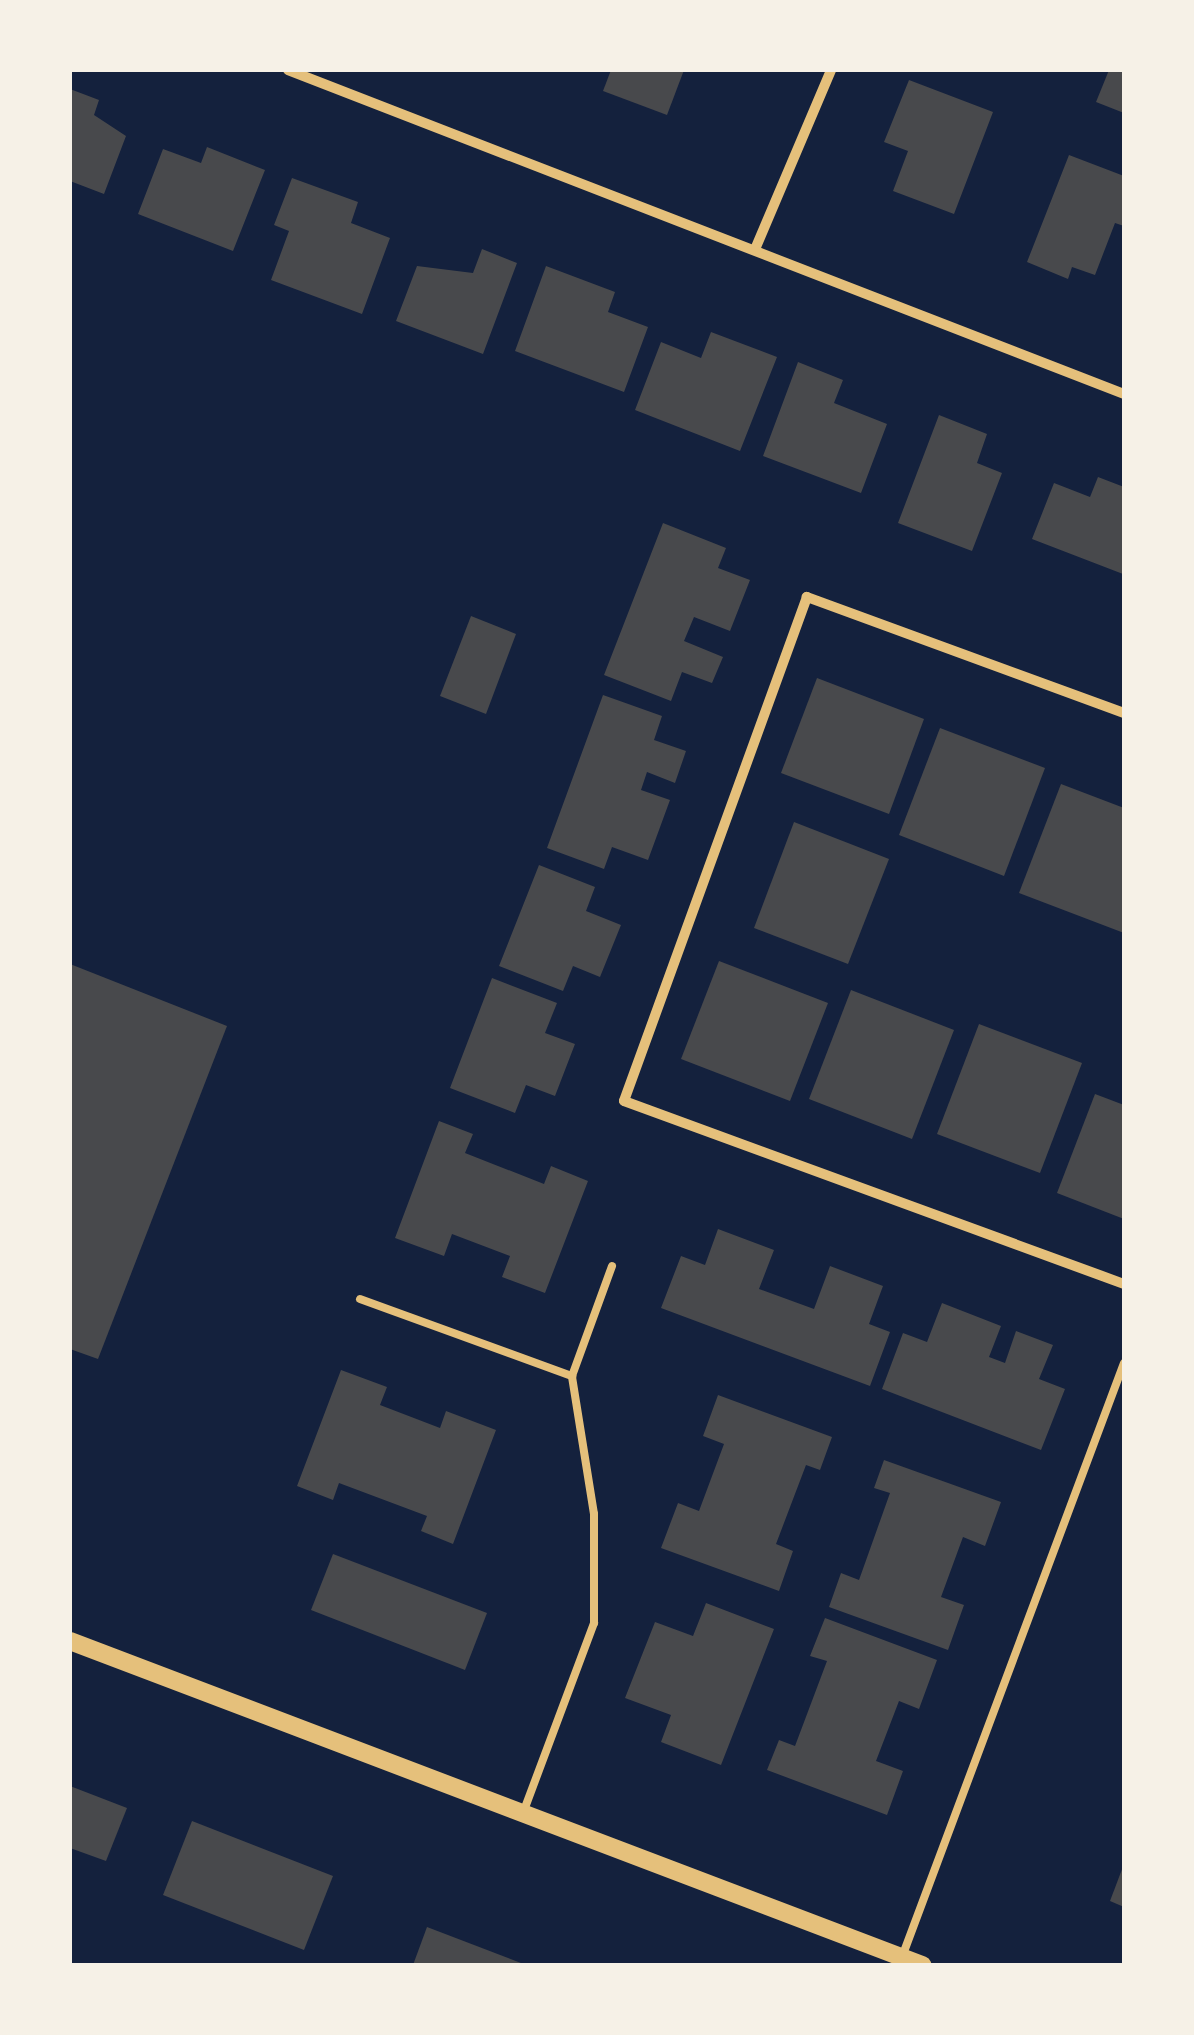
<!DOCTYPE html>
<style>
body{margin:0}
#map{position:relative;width:1194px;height:2035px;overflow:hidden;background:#14213d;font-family:"PT Sans Narrow",sans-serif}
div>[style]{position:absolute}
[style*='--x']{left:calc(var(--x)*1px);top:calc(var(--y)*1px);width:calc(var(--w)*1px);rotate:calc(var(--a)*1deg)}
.building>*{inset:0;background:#48494c}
.service>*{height:8px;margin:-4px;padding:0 4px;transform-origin:4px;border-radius:4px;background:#e5c07b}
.minor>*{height:10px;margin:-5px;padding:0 5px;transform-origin:5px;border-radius:5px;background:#e5c07b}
.tertiary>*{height:18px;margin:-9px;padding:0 9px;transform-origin:9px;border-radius:9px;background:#e5c07b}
span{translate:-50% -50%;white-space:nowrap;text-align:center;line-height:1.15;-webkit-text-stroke:8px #f6f1e7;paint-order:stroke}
.frame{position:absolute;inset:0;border:72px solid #f6f1e7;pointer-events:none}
</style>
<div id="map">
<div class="building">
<div style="clip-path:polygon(611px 70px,684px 70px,667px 115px,603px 91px)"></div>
<div style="clip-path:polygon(1109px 70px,1124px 70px,1124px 113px,1096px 102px)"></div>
<div style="clip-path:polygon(909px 80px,993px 112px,954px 214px,893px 191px,908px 151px,884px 142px)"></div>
<div style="clip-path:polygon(70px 89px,99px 100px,94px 115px,126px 136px,104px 194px,70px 181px)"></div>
<div style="clip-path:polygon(207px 147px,265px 170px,233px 251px,138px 214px,163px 149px,201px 163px)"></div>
<div style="clip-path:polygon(1069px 155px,1124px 176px,1124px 226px,1115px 223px,1095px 275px,1072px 267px,1068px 279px,1027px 262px)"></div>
<div style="clip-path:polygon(292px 178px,358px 202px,351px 223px,390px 238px,362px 314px,271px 280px,289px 231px,274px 225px)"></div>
<div style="clip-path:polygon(482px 249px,517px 263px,483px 354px,396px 321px,417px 266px,473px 273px)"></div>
<div style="clip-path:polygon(546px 266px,615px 292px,608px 312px,648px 327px,624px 392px,515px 351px)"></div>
<div style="clip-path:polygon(711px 332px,777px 357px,740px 451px,635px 410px,661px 342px,701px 358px)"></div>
<div style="clip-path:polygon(798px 362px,843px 380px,834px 403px,887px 424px,861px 493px,763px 456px)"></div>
<div style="clip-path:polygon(939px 415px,987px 434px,977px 463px,1002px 473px,972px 551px,898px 523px)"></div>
<div style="clip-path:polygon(1098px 477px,1124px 487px,1123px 574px,1032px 539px,1054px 483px,1090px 497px)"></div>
<div style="clip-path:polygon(663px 523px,726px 548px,718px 568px,750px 580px,730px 631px,694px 617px,684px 641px,723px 657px,712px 683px,682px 672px,671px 701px,604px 675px)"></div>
<div style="clip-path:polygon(471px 616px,516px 634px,486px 714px,440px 696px)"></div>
<div style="clip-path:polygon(817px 678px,924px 719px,889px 814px,781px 773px)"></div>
<div style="clip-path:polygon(603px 695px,662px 716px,654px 740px,686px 751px,675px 783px,647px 772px,641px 790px,670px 800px,648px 860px,612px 847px,604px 869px,547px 848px)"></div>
<div style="clip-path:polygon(940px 728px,1045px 768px,1004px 876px,899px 835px)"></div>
<div style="clip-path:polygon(1061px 784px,1124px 808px,1124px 933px,1019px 893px)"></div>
<div style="clip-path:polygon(794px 822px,889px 859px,848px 964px,754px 928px)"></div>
<div style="clip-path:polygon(539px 865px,595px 887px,586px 911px,621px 925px,600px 977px,573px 966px,563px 991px,499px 966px)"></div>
<div style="clip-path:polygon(719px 961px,828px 1003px,790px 1101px,681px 1059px)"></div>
<div style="clip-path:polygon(70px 964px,227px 1026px,98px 1359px,70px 1349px)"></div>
<div style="clip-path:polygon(492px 978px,557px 1003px,545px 1033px,575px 1044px,555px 1096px,526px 1085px,515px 1113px,450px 1088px)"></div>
<div style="clip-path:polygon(851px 990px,954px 1030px,912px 1139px,809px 1099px)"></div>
<div style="clip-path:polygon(979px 1024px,1082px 1063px,1040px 1173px,937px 1134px)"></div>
<div style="clip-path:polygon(1095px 1094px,1124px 1105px,1124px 1219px,1057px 1193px)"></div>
<div style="clip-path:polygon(439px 1121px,473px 1134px,465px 1153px,544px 1184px,551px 1166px,588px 1181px,545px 1293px,502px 1277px,510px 1256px,452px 1234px,444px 1256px,395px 1238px)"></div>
<div style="clip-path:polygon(718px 1229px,774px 1250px,759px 1289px,814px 1309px,830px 1266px,883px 1286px,869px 1324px,890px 1332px,870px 1386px,661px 1308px,681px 1256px,705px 1265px)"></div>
<div style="clip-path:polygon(942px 1303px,1001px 1326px,989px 1357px,1005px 1363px,1016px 1331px,1053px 1345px,1039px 1379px,1065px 1389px,1041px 1450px,882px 1389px,903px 1333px,927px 1342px)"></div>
<div style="clip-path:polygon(341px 1370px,387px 1387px,380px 1405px,440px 1428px,446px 1411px,496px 1430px,453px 1544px,421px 1531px,427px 1516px,339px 1483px,333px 1500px,297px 1486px)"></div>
<div style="clip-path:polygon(718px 1395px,832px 1437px,820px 1470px,806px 1465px,776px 1544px,793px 1551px,779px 1591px,661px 1548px,678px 1503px,699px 1511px,724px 1444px,703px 1436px)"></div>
<div style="clip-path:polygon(884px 1460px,1001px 1502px,985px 1546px,963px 1537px,941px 1597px,964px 1605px,948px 1650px,829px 1607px,841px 1573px,859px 1580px,890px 1493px,874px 1488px)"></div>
<div style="clip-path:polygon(333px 1554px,487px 1613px,465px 1670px,311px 1610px)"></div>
<div style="clip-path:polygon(706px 1603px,774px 1629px,721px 1765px,661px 1742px,671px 1715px,625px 1698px,655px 1622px,693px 1636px)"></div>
<div style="clip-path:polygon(825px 1618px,937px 1660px,919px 1709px,899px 1701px,876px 1761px,903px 1771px,887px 1815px,767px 1770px,779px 1740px,795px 1746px,827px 1661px,810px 1656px)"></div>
<div style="clip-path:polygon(70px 1786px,127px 1808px,106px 1861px,70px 1848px)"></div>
<div style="clip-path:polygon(192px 1821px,333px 1876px,304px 1950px,163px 1895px)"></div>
<div style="clip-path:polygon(1124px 1864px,1124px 1907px,1110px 1901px)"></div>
<div style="clip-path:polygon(427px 1927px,526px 1965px,413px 1965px)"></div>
</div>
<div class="service">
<div style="--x:360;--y:1299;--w:226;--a:20"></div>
<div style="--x:523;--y:1813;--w:203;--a:-69.5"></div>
<div style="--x:594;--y:1623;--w:109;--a:-90"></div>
<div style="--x:594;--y:1514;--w:140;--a:-99.1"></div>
<div style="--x:572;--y:1376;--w:117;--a:-70"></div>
<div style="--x:902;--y:1957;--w:634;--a:-69.51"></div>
</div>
<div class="minor">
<div style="--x:288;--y:70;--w:897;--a:21.18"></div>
<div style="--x:756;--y:247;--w:192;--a:-67"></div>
<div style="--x:1124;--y:713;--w:338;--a:-159.9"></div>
<div style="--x:807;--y:597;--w:536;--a:109.96"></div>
<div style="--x:624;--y:1101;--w:532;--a:20.1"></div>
</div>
<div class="tertiary">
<div style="--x:70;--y:1641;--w:912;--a:20.82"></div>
</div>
<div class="frame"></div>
</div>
